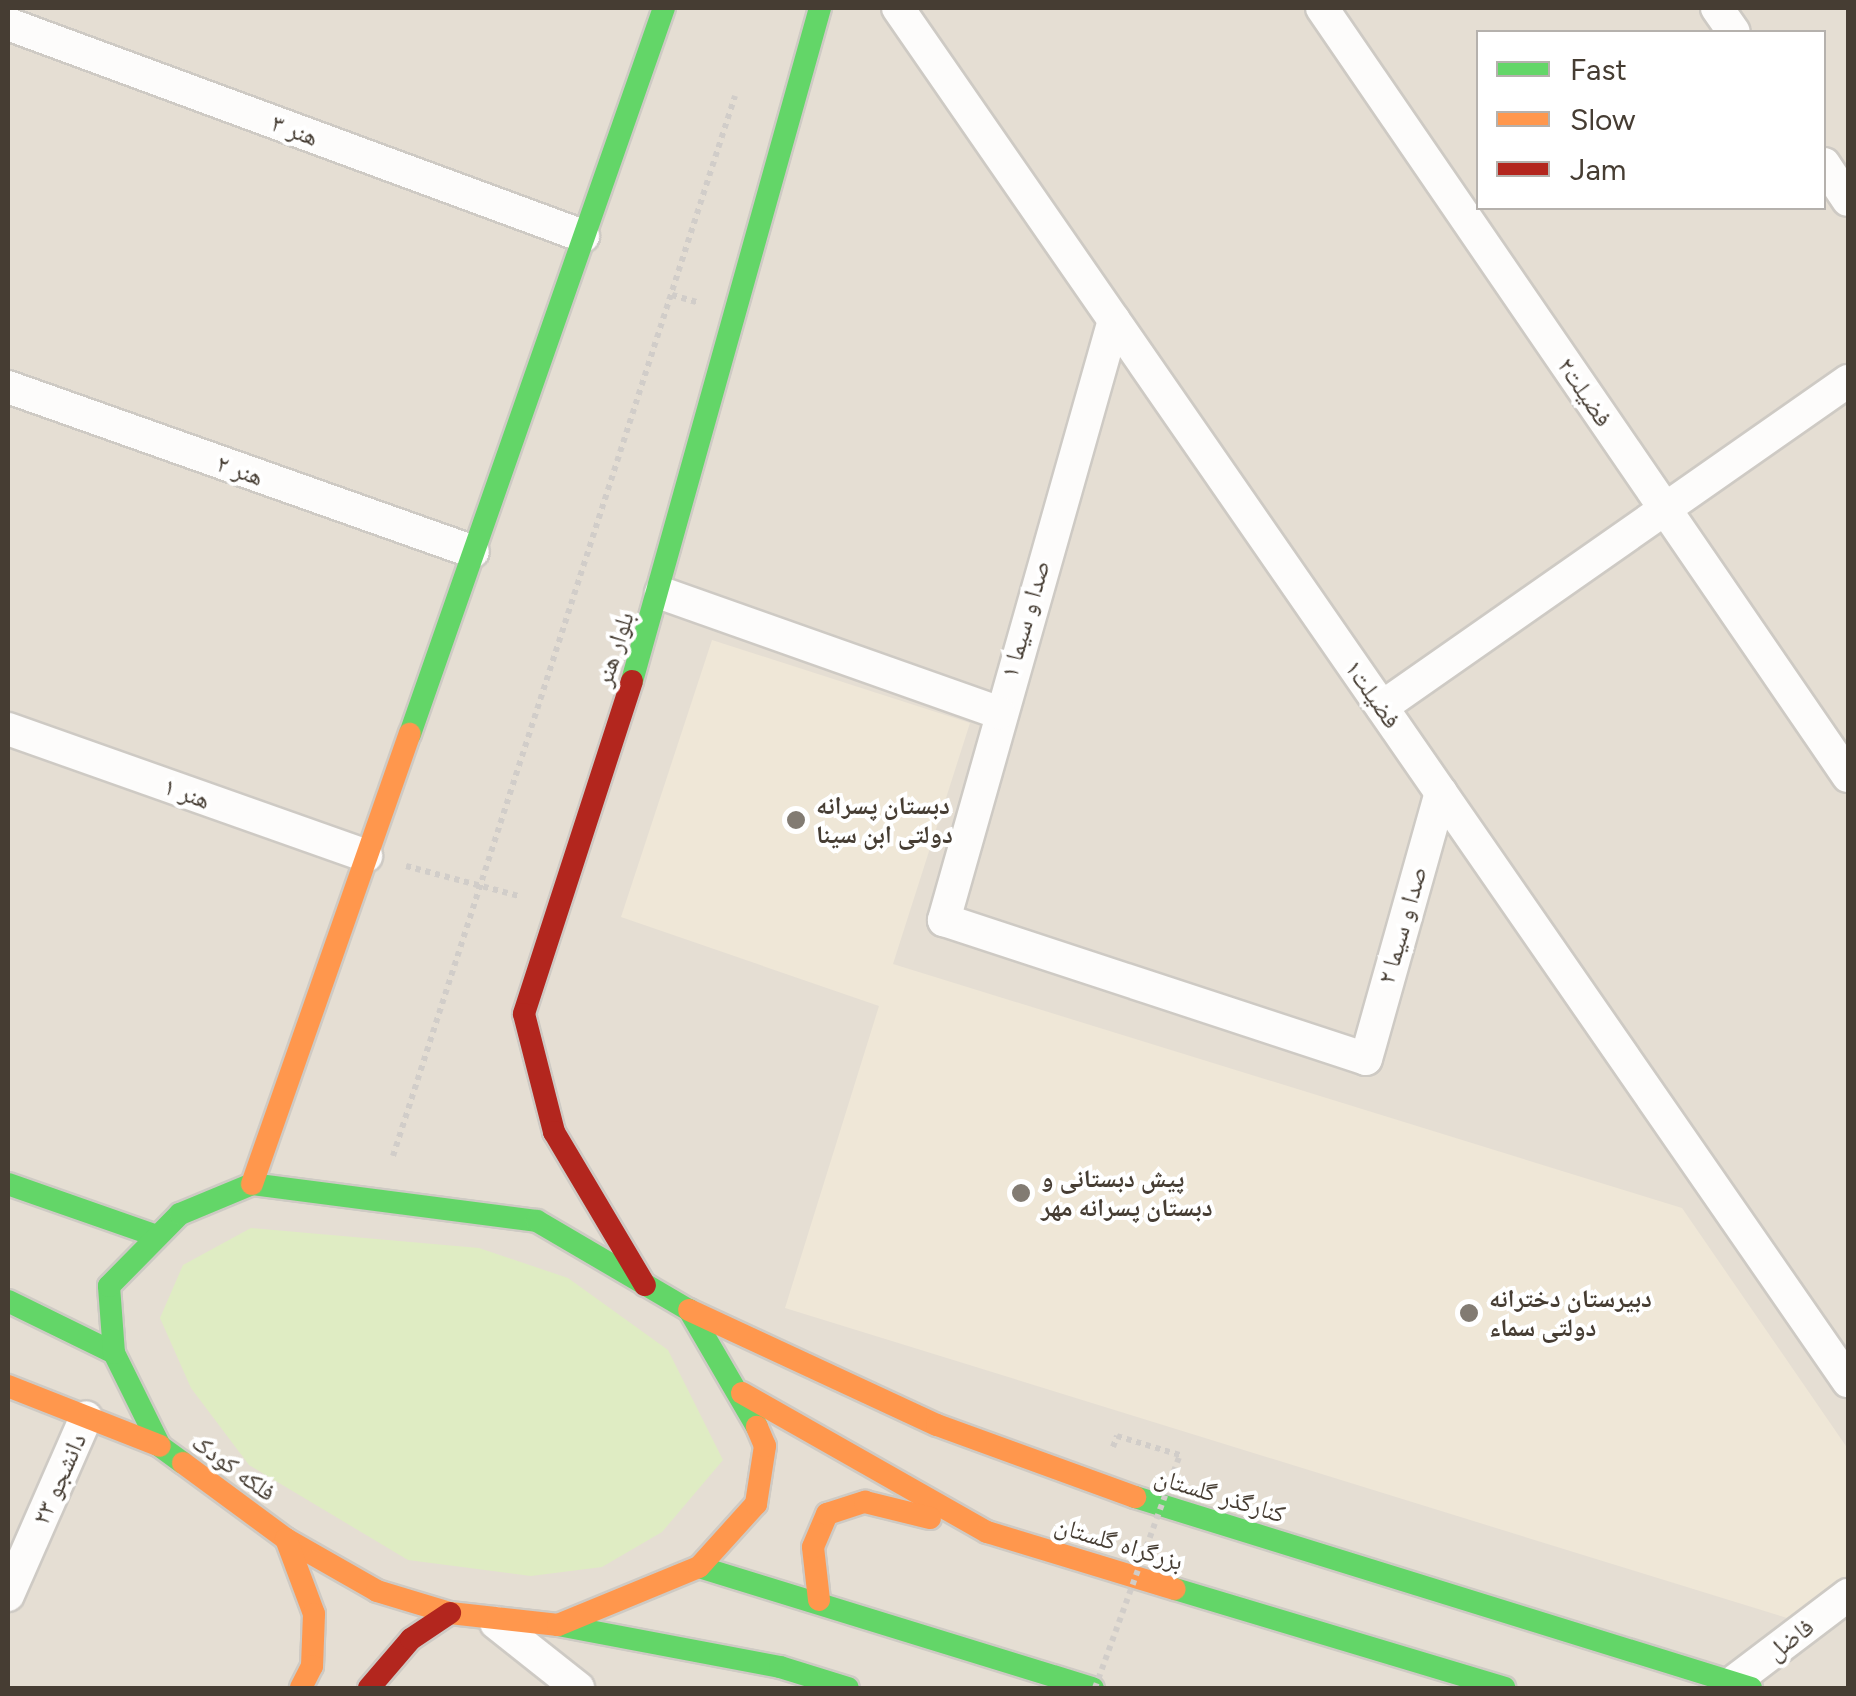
<!DOCTYPE html>
<meta charset="utf-8">
<style>
body{margin:0}
#map{position:relative;width:1856px;height:1696px;overflow:hidden;background:#f0ede6;font-family:Figtree,"Noto Naskh Arabic",sans-serif}
div>[style]{position:absolute}
[style*='--x']{left:calc(var(--x)*1px);top:calc(var(--y)*1px);width:calc(var(--w)*1px);rotate:calc(var(--a)*1deg)}
.residential>*{inset:0;background:#e5ded3}
.education>*{inset:0;background:#efe7d7}
.green>*{inset:0;background:#dfecc3}
.path>*{height:6px;margin-top:-3px;transform-origin:0;background:repeating-linear-gradient(90deg,#d1cdc9 0 5px,transparent 0 10px)}
.roads{filter:drop-shadow(2px 0 #cecac4) drop-shadow(-2px 0 #cecac4) drop-shadow(0 2px #cecac4) drop-shadow(0 -2px #cecac4)}
.street>*{height:32px;margin:-16px;padding:0 16px;transform-origin:16px;border-radius:16px;background:#fdfcfb}
.fast>*{height:22px;margin:-11px;padding:0 11px;transform-origin:11px;border-radius:11px;background:#63d668}
.slow>*{height:22px;margin:-11px;padding:0 11px;transform-origin:11px;border-radius:11px;background:#ff974d}
.jam>*{height:22px;margin:-11px;padding:0 11px;transform-origin:11px;border-radius:11px;background:#b3261e}
.path-bridge>*{height:6px;margin-top:-3px;transform-origin:0;background:repeating-linear-gradient(90deg,#d1cdc9 0 5px,transparent 0 10px)}
.dots>*{width:28px;height:28px;translate:-50% -50%;box-sizing:border-box;border:5px solid #fff;border-radius:50%}
span{translate:-50% -50%;white-space:nowrap;text-align:center;line-height:1.15;-webkit-text-stroke:8px #fff;paint-order:stroke}
.street-label{font-size:25px;color:#463d33}
.poi-label{font-size:25px;color:#463d33;font-weight:700}
.left{translate:0 -50%;text-align:left}
.frame{position:absolute;inset:0;border:10px solid #463d33;pointer-events:none}
.legend{position:absolute;left:1476px;top:30px;width:350px;height:180px;box-sizing:border-box;background:#fff;border:2px solid #b5b1ad;margin:0;padding:12px 18px;list-style:none;font-size:30px;color:#463d33}
.legend li{display:flex;align-items:center;gap:20px;height:50px}
.legend b{width:50px;border:2px solid #b5b1ad}
</style>
<div id="map">
<div class="residential">
<div style="clip-path:polygon(evenodd,8px 8px,1848px 8px,1848px 1688px,8px 1688px,8px 8px,1478px 32px,1824px 32px,1824px 208px,1478px 208px,1478px 32px)"></div>
</div>
<div class="education">
<div style="clip-path:polygon(712px 640px,970px 723px,893px 964px,1682px 1208px,1848px 1449px,1848px 1576px,1787px 1618px,785px 1308px,879px 1006px,621px 917px)"></div>
</div>
<div class="green">
<div style="clip-path:polygon(251px 1228px,479px 1248px,568px 1278px,668px 1350px,723px 1460px,662px 1532px,602px 1567px,531px 1576px,408px 1560px,249px 1465px,191px 1388px,160px 1318px,183px 1265px)"></div>
</div>
<div class="path">
<div style="--x:672;--y:295;--w:29;--a:16"></div>
<div style="--x:406;--y:866;--w:117;--a:14.9"></div>
<div style="--x:393;--y:1156;--w:1114;--a:-72.12"></div>
<div style="--x:1113;--y:1447;--w:12;--a:-70"></div>
<div style="--x:1117;--y:1436;--w:66;--a:16.8"></div>
</div>
<div class="roads">
<div class="street">
<div style="--x:898;--y:8;--w:1670;--a:55.32"></div>
<div style="--x:1322;--y:8;--w:931;--a:55.59"></div>
<div style="--x:1717;--y:8;--w:29;--a:55"></div>
<div style="--x:8;--y:24;--w:613;--a:20.24"></div>
<div style="--x:1824;--y:164;--w:43;--a:56.3"></div>
<div style="--x:1114;--y:320;--w:624;--a:105.82"></div>
<div style="--x:944;--y:920;--w:444;--a:18.2"></div>
<div style="--x:1366;--y:1059;--w:277;--a:-74.3"></div>
<div style="--x:8;--y:387;--w:493;--a:19.5"></div>
<div style="--x:661;--y:593;--w:359;--a:19.5"></div>
<div style="--x:1382;--y:707;--w:569;--a:-34.98"></div>
<div style="--x:8;--y:729;--w:380;--a:19.5"></div>
<div style="--x:8;--y:1595;--w:194;--a:-66.3"></div>
<div style="--x:496;--y:1623;--w:105;--a:38.4"></div>
<div style="--x:1732;--y:1683;--w:146;--a:-37.2"></div>
</div>
<div class="fast">
<div style="--x:632;--y:681;--w:699;--a:-74.39"></div>
<div style="--x:410;--y:734;--w:769;--a:-70.72"></div>
<div style="--x:8;--y:1184;--w:155;--a:19.3"></div>
<div style="--x:252;--y:1184;--w:287;--a:7.4"></div>
<div style="--x:537;--y:1221;--w:176;--a:30.4"></div>
<div style="--x:689;--y:1310;--w:135;--a:59.8"></div>
<div style="--x:8;--y:1301;--w:118;--a:26.1"></div>
<div style="--x:183;--y:1463;--w:29;--a:-144"></div>
<div style="--x:160;--y:1446;--w:104;--a:-116.3"></div>
<div style="--x:114;--y:1353;--w:67;--a:-94.3"></div>
<div style="--x:109;--y:1286;--w:101;--a:-45.4"></div>
<div style="--x:180;--y:1214;--w:78;--a:-22.6"></div>
<div style="--x:1135;--y:1497;--w:645;--a:17.23"></div>
<div style="--x:699;--y:1567;--w:412;--a:17.1"></div>
<div style="--x:1175;--y:1589;--w:344;--a:16.7"></div>
<div style="--x:558;--y:1625;--w:226;--a:10.7"></div>
<div style="--x:780;--y:1667;--w:71;--a:17.2"></div>
</div>
<div class="slow">
<div style="--x:252;--y:1184;--w:477;--a:-70.7"></div>
<div style="--x:689;--y:1310;--w:273;--a:24.9"></div>
<div style="--x:937;--y:1425;--w:211;--a:20"></div>
<div style="--x:8;--y:1386;--w:163;--a:21.5"></div>
<div style="--x:742;--y:1393;--w:282;--a:29.6"></div>
<div style="--x:987;--y:1532;--w:196;--a:16.9"></div>
<div style="--x:183;--y:1463;--w:128;--a:36.4"></div>
<div style="--x:286;--y:1539;--w:105;--a:29.7"></div>
<div style="--x:377;--y:1591;--w:76;--a:16.8"></div>
<div style="--x:450;--y:1613;--w:109;--a:6.3"></div>
<div style="--x:558;--y:1625;--w:152;--a:-22.4"></div>
<div style="--x:699;--y:1567;--w:85;--a:-47.9"></div>
<div style="--x:756;--y:1504;--w:59;--a:-81.2"></div>
<div style="--x:765;--y:1446;--w:21;--a:-113"></div>
<div style="--x:286;--y:1539;--w:80;--a:69.5"></div>
<div style="--x:314;--y:1614;--w:52;--a:92.2"></div>
<div style="--x:312;--y:1666;--w:25;--a:117"></div>
<div style="--x:819;--y:1600;--w:53;--a:-96.5"></div>
<div style="--x:813;--y:1547;--w:36;--a:-67"></div>
<div style="--x:827;--y:1514;--w:40;--a:-18"></div>
<div style="--x:865;--y:1502;--w:67;--a:13.8"></div>
</div>
<div class="jam">
<div style="--x:632;--y:681;--w:350;--a:108"></div>
<div style="--x:524;--y:1014;--w:122;--a:75.7"></div>
<div style="--x:554;--y:1132;--w:178;--a:59.3"></div>
<div style="--x:369;--y:1688;--w:65;--a:-49.4"></div>
<div style="--x:411;--y:1639;--w:47;--a:-33.7"></div>
</div>
</div>
<div class="path-bridge">
<div style="--x:1095;--y:1688;--w:248;--a:-70"></div>
</div>
<div class="dots">
<div style="left:796px;top:820px;background:#827b72"></div>
<div style="left:1021px;top:1193px;background:#827b72"></div>
<div style="left:1469px;top:1313px;background:#827b72"></div>
</div>
<div class="street-label">
<span style="left:295px;top:130px;rotate:20deg">هنر ۳</span>
<span style="left:1585px;top:392px;rotate:56deg">فضیلت۲</span>
<span style="left:240px;top:470px;rotate:19deg">هنر ۲</span>
<span style="left:1025px;top:619px;rotate:-74deg">صدا و سیما ۱</span>
<span style="left:614px;top:649px;rotate:-72deg">بلوار هنر</span>
<span style="left:1373px;top:694px;rotate:55deg">فضیلت۱</span>
<span style="left:187px;top:793px;rotate:20deg">هنر ۱</span>
<span style="left:1402px;top:925px;rotate:-74deg">صدا و سیما ۲</span>
<span style="left:234px;top:1467px;rotate:36deg">فلکه کودک</span>
<span style="left:59px;top:1479px;rotate:-66deg">دانشجو ۲۳</span>
<span style="left:1220px;top:1495px;rotate:17deg">کنارگذر گلستان</span>
<span style="left:1119px;top:1543px;rotate:17deg">بزرگراه گلستان</span>
<span style="left:1790px;top:1639px;rotate:-37deg">فاضل</span>
</div>
<div class="poi-label">
<span class="left" style="left:816px;top:820px">دبستان پسرانه<br>دولتی ابن سینا</span>
<span class="left" style="left:1041px;top:1193px">پیش دبستانی و<br>دبستان پسرانه مهر</span>
<span class="left" style="left:1489px;top:1313px">دبیرستان دخترانه<br>دولتی سماء</span>
</div>
<div class="frame"></div>
<ul class="legend">
<li><b style="height:12px;background:#63d668"></b>Fast</li>
<li><b style="height:12px;background:#ff974d"></b>Slow</li>
<li><b style="height:12px;background:#b3261e"></b>Jam</li>
</ul>
</div>
